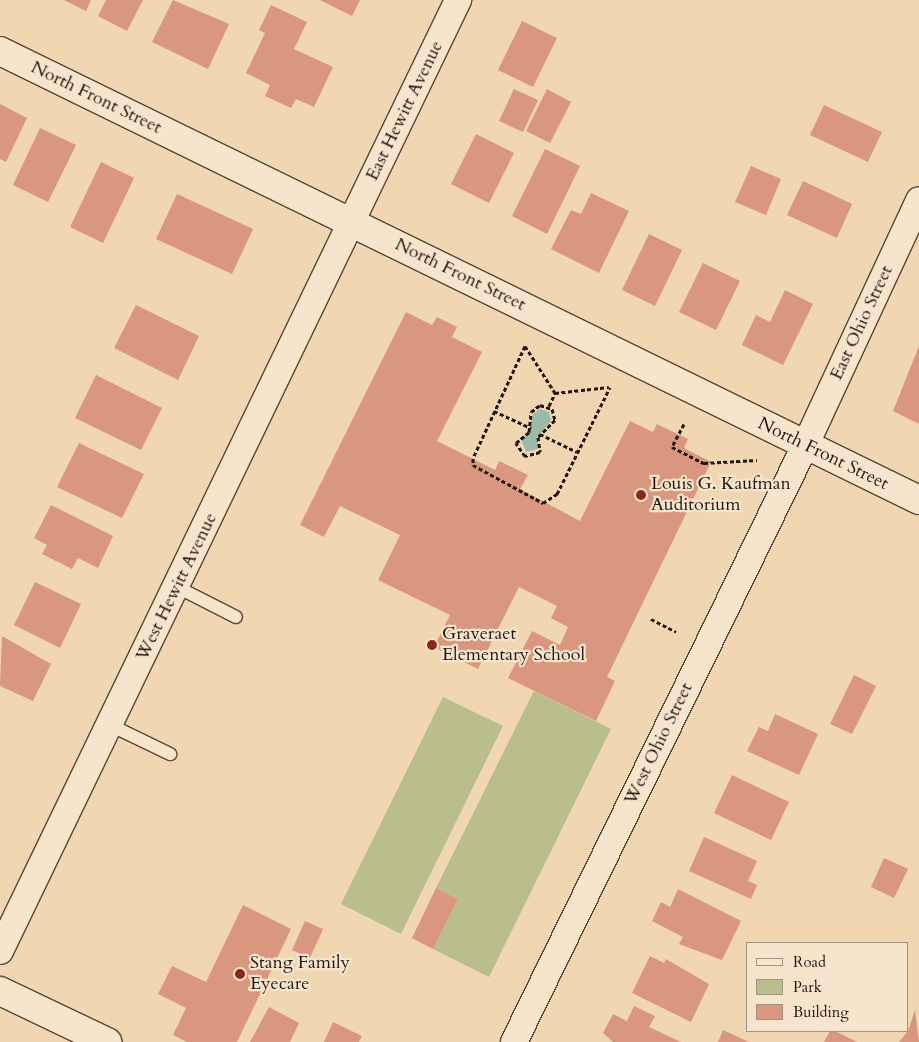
<!DOCTYPE html>
<style>
body{margin:0}
#map{position:relative;width:919px;height:1042px;overflow:hidden;background:#f1d7b1;font-family:Cardo,serif}
div>[style]{position:absolute}
[style*='--x']{left:calc(var(--x)*1px);top:calc(var(--y)*1px);width:calc(var(--w)*1px);rotate:calc(var(--a)*1deg)}
.green>*{inset:0;background:#babe8c}
.water>*{inset:0;background:#9bbaa7}
.building>*{inset:0;background:#d8977e}
.path>*{height:3px;margin-top:-1.5px;transform-origin:0;background:repeating-linear-gradient(90deg,#221611 0 4px,transparent 0 6.5px)}
.roads{filter:drop-shadow(1px 0 #564639) drop-shadow(-1px 0 #564639) drop-shadow(0 1px #564639) drop-shadow(0 -1px #564639)}
.service>*{height:12px;margin:-6px;padding:0 6px;transform-origin:6px;border-radius:6px;background:#f6e5cc}
.minor>*{height:26px;margin:-13px;padding:0 13px;transform-origin:13px;border-radius:13px;background:#f6e5cc}
.tertiary>*{height:28px;margin:-14px;padding:0 14px;transform-origin:14px;border-radius:14px;background:#f6e5cc}
.dots>*{width:14px;height:14px;translate:-50% -50%;box-sizing:border-box;border:2px solid #f6e5cc;border-radius:50%}
span{translate:-50% -50%;white-space:nowrap;text-align:center;line-height:1.15;-webkit-text-stroke:4.5px #f6e5cc;paint-order:stroke}
.street-label{font-size:18px;color:#221611}
.poi-label{font-size:18px;color:#221611}
.left{translate:0 -50%;text-align:left}
.legend{position:absolute;left:746px;top:942px;width:162px;height:90px;box-sizing:border-box;background:#f6e5cc;border:1px solid #a19281;margin:0;padding:6px 9px;list-style:none;font-size:15px;color:#221611}
.legend li{display:flex;align-items:center;gap:10px;height:25px}
.legend b{width:25px;border:1px solid #a19281}
</style>
<div id="map">
<div class="green">
<div style="clip-path:polygon(534px 691px,611px 729px,489px 977px,433px 949px,458px 899px,436px 888px)"></div>
<div style="clip-path:polygon(443px 697px,503px 726px,401px 934px,341px 904px)"></div>
</div>
<div class="water">
<div style="clip-path:polygon(540px 409px,549px 412px,551px 421px,537px 437px,538px 449px,526px 452px,521px 439px,529px 433px,533px 414px)"></div>
</div>
<div class="building">
<div style="clip-path:polygon(64px 0,91px 0,86px 11px)"></div>
<div style="clip-path:polygon(106px 0,143px 0,127px 31px,98px 16px)"></div>
<div style="clip-path:polygon(173px 0,229px 24px,208px 69px,152px 42px)"></div>
<div style="clip-path:polygon(320px 0,360px 0,352px 16px)"></div>
<div style="clip-path:polygon(271px 5px,307px 22px,294px 49px,333px 67px,314px 107px,296px 99px,291px 108px,265px 96px,270px 85px,246px 73px,265px 33px,259px 30px)"></div>
<div style="clip-path:polygon(522px 21px,557px 38px,533px 87px,498px 70px)"></div>
<div style="clip-path:polygon(514px 89px,538px 100px,523px 132px,499px 121px)"></div>
<div style="clip-path:polygon(547px 89px,571px 102px,550px 143px,526px 131px)"></div>
<div style="clip-path:polygon(0 104px,27px 118px,6px 162px,0 159px)"></div>
<div style="clip-path:polygon(824px 105px,882px 132px,868px 162px,810px 135px)"></div>
<div style="clip-path:polygon(40px 128px,76px 145px,48px 202px,13px 185px)"></div>
<div style="clip-path:polygon(476px 134px,514px 153px,489px 203px,451px 184px)"></div>
<div style="clip-path:polygon(545px 149px,580px 166px,547px 234px,512px 216px)"></div>
<div style="clip-path:polygon(101px 162px,134px 178px,103px 243px,70px 227px)"></div>
<div style="clip-path:polygon(751px 166px,781px 179px,766px 215px,735px 202px)"></div>
<div style="clip-path:polygon(803px 181px,852px 204px,837px 238px,787px 215px)"></div>
<div style="clip-path:polygon(591px 193px,629px 211px,599px 273px,551px 249px,571px 210px,581px 214px)"></div>
<div style="clip-path:polygon(177px 194px,253px 229px,232px 274px,156px 239px)"></div>
<div style="clip-path:polygon(649px 234px,682px 250px,655px 306px,622px 290px)"></div>
<div style="clip-path:polygon(703px 263px,740px 281px,716px 330px,679px 312px)"></div>
<div style="clip-path:polygon(785px 290px,813px 304px,783px 365px,742px 345px,756px 315px,770px 322px)"></div>
<div style="clip-path:polygon(136px 305px,199px 336px,178px 380px,114px 348px)"></div>
<div style="clip-path:polygon(406px 312px,432px 325px,437px 317px,457px 327px,452px 337px,482px 352px,437px 441px,495px 470px,499px 461px,528px 475px,520px 489px,580px 521px,630px 421px,653px 432px,657px 424px,688px 439px,684px 448px,711px 462px,607px 677px,615px 681px,596px 721px,508px 678px,532px 631px,560px 645px,568px 627px,551px 618px,557px 606px,519px 587px,478px 669px,434px 647px,450px 615px,378px 580px,400px 535px,340px 506px,324px 537px,300px 525px)"></div>
<div style="clip-path:polygon(919px 346px,919px 424px,893px 411px)"></div>
<div style="clip-path:polygon(96px 375px,162px 408px,141px 450px,75px 418px)"></div>
<div style="clip-path:polygon(79px 443px,144px 474px,122px 518px,57px 487px)"></div>
<div style="clip-path:polygon(51px 505px,113px 536px,98px 568px,78px 558px,72px 569px,42px 554px,47px 545px,34px 538px)"></div>
<div style="clip-path:polygon(35px 582px,81px 604px,60px 648px,14px 625px)"></div>
<div style="clip-path:polygon(2px 636px,51px 664px,33px 701px,0 686px)"></div>
<div style="clip-path:polygon(854px 675px,876px 686px,852px 734px,830px 724px)"></div>
<div style="clip-path:polygon(775px 714px,818px 734px,799px 775px,747px 751px,759px 727px,768px 731px)"></div>
<div style="clip-path:polygon(732px 775px,789px 802px,771px 840px,714px 813px)"></div>
<div style="clip-path:polygon(704px 837px,757px 861px,748px 881px,757px 885px,751px 899px,689px 871px)"></div>
<div style="clip-path:polygon(884px 858px,908px 869px,894px 898px,871px 887px)"></div>
<div style="clip-path:polygon(436px 888px,458px 899px,433px 949px,412px 938px)"></div>
<div style="clip-path:polygon(678px 889px,741px 921px,722px 960px,679px 944px,683px 937px,652px 921px,661px 902px,670px 907px)"></div>
<div style="clip-path:polygon(243px 905px,291px 929px,237px 1042px,187px 1042px,173px 1035px,186px 1008px,158px 994px,172px 966px,206px 982px)"></div>
<div style="clip-path:polygon(305px 921px,323px 929px,310px 958px,292px 950px)"></div>
<div style="clip-path:polygon(650px 956px,664px 963px,666px 959px,709px 984px,691px 1022px,632px 993px)"></div>
<div style="clip-path:polygon(634px 1006px,655px 1016px,649px 1027px,681px 1042px,613px 1042px,603px 1033px,613px 1014px,627px 1021px)"></div>
<div style="clip-path:polygon(269px 1007px,299px 1023px,290px 1042px,250px 1042px)"></div>
<div style="clip-path:polygon(915px 1010px,919px 1042px,899px 1042px,908px 1031px)"></div>
<div style="clip-path:polygon(333px 1022px,362px 1036px,359px 1042px,324px 1042px)"></div>
<div style="clip-path:polygon(723px 1030px,749px 1042px,718px 1042px)"></div>
<div style="clip-path:polygon(830px 1031px,835px 1031px,857px 1042px,824px 1042px)"></div>
</div>
<div class="path">
<div style="--x:525;--y:346;--w:123;--a:114.9"></div>
<div style="--x:473;--y:458;--w:7;--a:90"></div>
<div style="--x:473;--y:465;--w:80;--a:28.5"></div>
<div style="--x:543;--y:503;--w:17;--a:-33"></div>
<div style="--x:557;--y:494;--w:119;--a:-63.6"></div>
<div style="--x:525;--y:346;--w:56;--a:57.4"></div>
<div style="--x:555;--y:393;--w:54;--a:-6.3"></div>
<div style="--x:540;--y:405;--w:13;--a:18"></div>
<div style="--x:552;--y:409;--w:11;--a:75"></div>
<div style="--x:555;--y:420;--w:24;--a:135"></div>
<div style="--x:538;--y:437;--w:15;--a:82"></div>
<div style="--x:540;--y:452;--w:16;--a:165"></div>
<div style="--x:525;--y:456;--w:16;--a:-125"></div>
<div style="--x:516;--y:443;--w:17;--a:-40"></div>
<div style="--x:529;--y:432;--w:20;--a:-84"></div>
<div style="--x:531;--y:412;--w:11;--a:-38"></div>
<div style="--x:549;--y:406;--w:14;--a:-65"></div>
<div style="--x:494;--y:411;--w:41;--a:24.7"></div>
<div style="--x:684;--y:424;--w:26;--a:118"></div>
<div style="--x:672;--y:447;--w:36;--a:27"></div>
<div style="--x:704;--y:463;--w:53;--a:-3.2"></div>
<div style="--x:540;--y:434;--w:41;--a:25.9"></div>
<div style="--x:651;--y:619;--w:28;--a:27"></div>
</div>
<div class="roads">
<div class="service">
<div style="--x:177;--y:587;--w:66;--a:27"></div>
<div style="--x:110;--y:725;--w:67;--a:25.8"></div>
</div>
<div class="minor">
<div style="--x:0;--y:951;--w:1056;--a:-64.28"></div>
<div style="--x:514;--y:1042;--w:663;--a:-63.98"></div>
<div style="--x:805;--y:446;--w:271;--a:-65.1"></div>
</div>
<div class="tertiary">
<div style="--x:0;--y:51;--w:1023;--a:26.04"></div>
<div style="--x:0;--y:991;--w:119;--a:25.5"></div>
</div>
</div>
<div class="dots">
<div style="left:641px;top:495px;background:#8f2418"></div>
<div style="left:432px;top:645px;background:#8f2418"></div>
<div style="left:240px;top:974px;background:#8f2418"></div>
</div>
<div class="street-label">
<span style="left:96px;top:98px;rotate:26deg">North Front Street</span>
<span style="left:405px;top:111px;rotate:-64deg">East Hewitt Avenue</span>
<span style="left:460px;top:275px;rotate:26deg">North Front Street</span>
<span style="left:862px;top:323px;rotate:-65deg">East Ohio Street</span>
<span style="left:823px;top:454px;rotate:26deg">North Front Street</span>
<span style="left:177px;top:587px;rotate:-64deg">West Hewitt Avenue</span>
<span style="left:659px;top:744px;rotate:-64deg">West Ohio Street</span>
</div>
<div class="poi-label">
<span class="left" style="left:651px;top:495px">Louis G. Kaufman<br>Auditorium</span>
<span class="left" style="left:442px;top:645px">Graveraet<br>Elementary School</span>
<span class="left" style="left:250px;top:974px">Stang Family<br>Eyecare</span>
</div>
<ul class="legend">
<li><b style="height:6px;background:#f6e5cc"></b>Road</li>
<li><b style="height:14px;background:#babe8c"></b>Park</li>
<li><b style="height:14px;background:#d8977e"></b>Building</li>
</ul>
</div>
